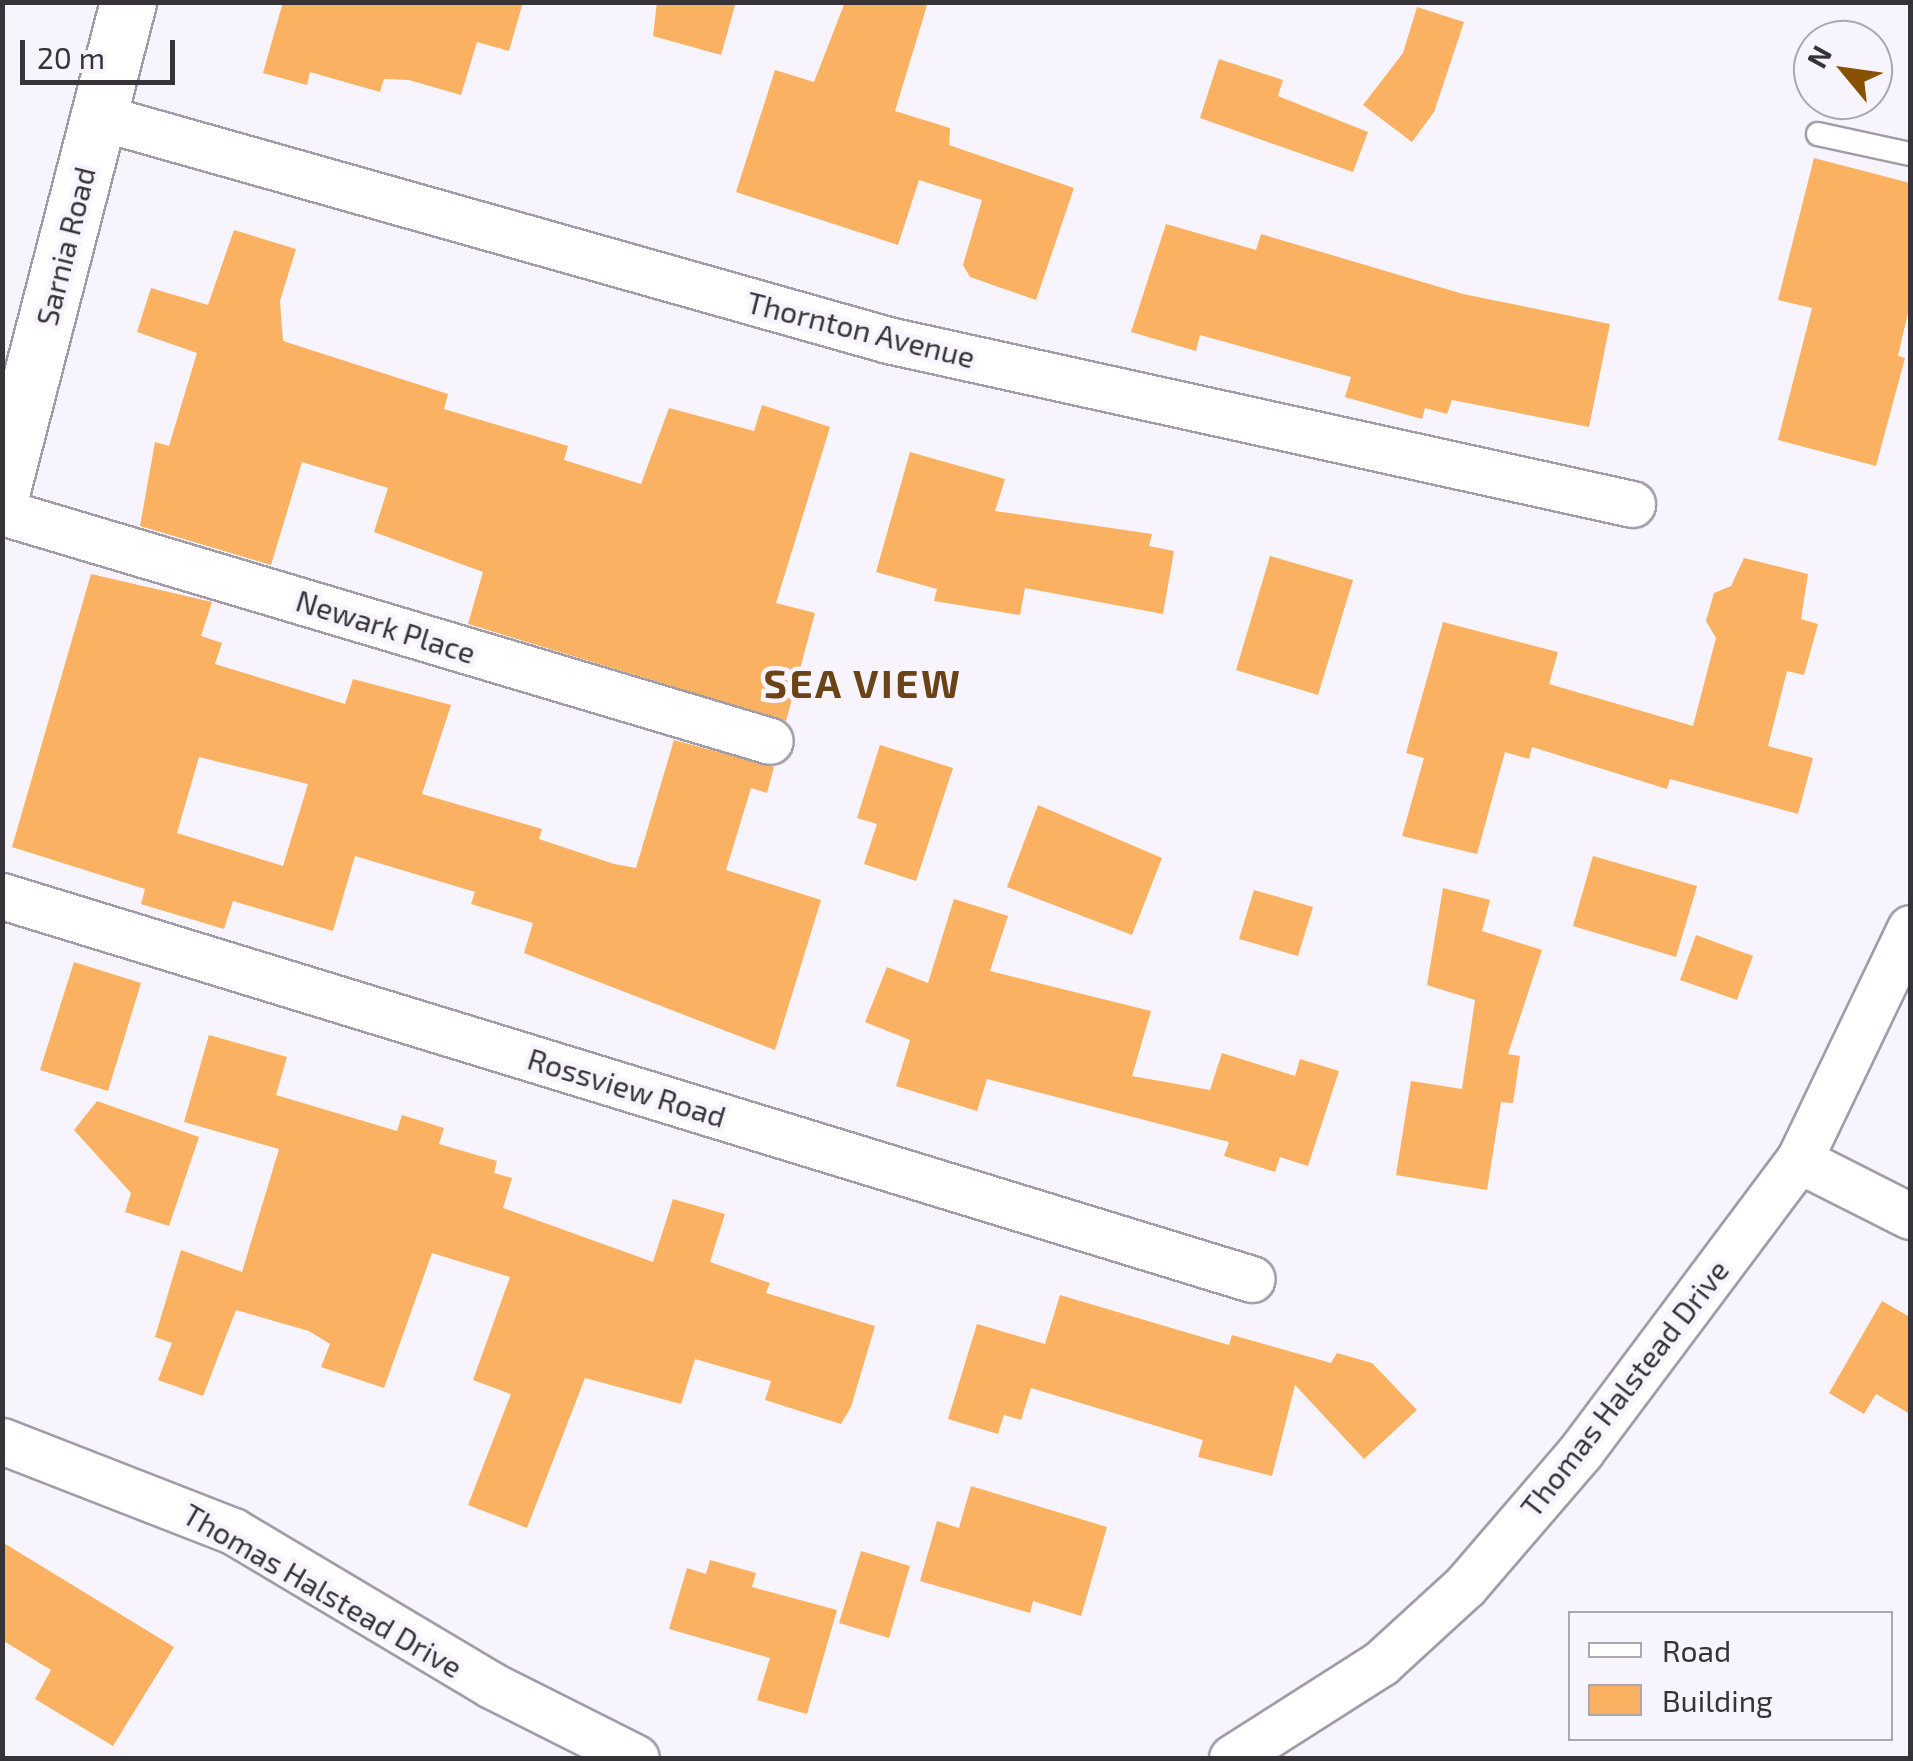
<!DOCTYPE html>
<style>
body{margin:0}
#map{position:relative;width:1913px;height:1761px;overflow:hidden;background:#f8f4fe;font-family:"Exo 2",sans-serif}
div>[style]{position:absolute}
[style*='--x']{left:calc(var(--x)*1px);top:calc(var(--y)*1px);width:calc(var(--w)*1px);rotate:calc(var(--a)*1deg)}
.building>*{inset:0;background:#fab262}
.roads{filter:drop-shadow(2px 0 #a19ca7) drop-shadow(-2px 0 #a19ca7) drop-shadow(0 2px #a19ca7) drop-shadow(0 -2px #a19ca7)}
.service>*{height:22px;margin:-11px;padding:0 11px;transform-origin:11px;border-radius:11px;background:#fff}
.minor>*{height:45px;margin:-22.5px;padding:0 22.5px;transform-origin:22.5px;border-radius:22.5px;background:#fff}
.secondary>*{height:55px;margin:-27.5px;padding:0 27.5px;transform-origin:27.5px;border-radius:27.5px;background:#fff}
span{translate:-50% -50%;white-space:nowrap;text-align:center;line-height:1.15;-webkit-text-stroke:9px #f8f4fe;paint-order:stroke}
.street-label{font-size:30px;color:#363438}
.district-label{font-size:40px;color:#6a4416;font-weight:700;letter-spacing:2.5px}
.frame{position:absolute;inset:0;border:5px solid #363438;pointer-events:none}
.legend{position:absolute;left:1568px;top:1611px;width:325px;height:130px;box-sizing:border-box;background:#f8f4fe;border:2px solid #aaa7af;margin:0;padding:12px 18px;list-style:none;font-size:30px;color:#363438}
.legend li{display:flex;align-items:center;gap:20px;height:50px}
.legend b{width:50px;border:2px solid #aaa7af}
.north{position:absolute;left:1793px;top:20px;width:100px;height:100px;box-sizing:border-box;background:#f8f4fe;border:2px solid #aaa7af;border-radius:50%;rotate:299deg;font-size:28px;font-weight:700;line-height:40px;text-align:center;color:#363438}
.north::after{content:'';display:block;margin:auto;width:35px;height:45px;background:#875100;clip-path:polygon(50% 0,100% 100%,50% 72%,0 100%)}
.scale{position:absolute;left:20px;top:40px;width:155px;height:45px;box-sizing:border-box;border:5px solid #363438;border-top:0;padding-left:12px;font-size:30px;line-height:35px;white-space:nowrap;color:#363438;-webkit-text-stroke:8px #f8f4fe;paint-order:stroke}
</style>
<div id="map">
<div class="building">
<div style="clip-path:polygon(283px 2px,523px 2px,509px 51px,477px 42px,461px 95px,409px 80px,384px 79px,380px 92px,310px 72px,307px 85px,263px 73px)"></div>
<div style="clip-path:polygon(657px 2px,736px 2px,721px 55px,653px 36px)"></div>
<div style="clip-path:polygon(845px 2px,928px 2px,895px 111px,950px 128px,949px 145px,1074px 188px,1036px 300px,970px 277px,963px 265px,982px 200px,919px 180px,898px 245px,736px 192px,775px 70px,814px 82px)"></div>
<div style="clip-path:polygon(1417px 7px,1464px 22px,1434px 112px,1412px 142px,1363px 105px,1403px 53px)"></div>
<div style="clip-path:polygon(1219px 59px,1283px 80px,1278px 96px,1368px 132px,1353px 172px,1200px 118px)"></div>
<div style="clip-path:polygon(1814px 158px,1910px 183px,1910px 304px,1898px 356px,1905px 358px,1876px 466px,1778px 440px,1812px 308px,1778px 300px)"></div>
<div style="clip-path:polygon(1166px 224px,1256px 250px,1261px 234px,1463px 294px,1610px 324px,1589px 427px,1452px 400px,1447px 414px,1425px 408px,1422px 419px,1345px 397px,1351px 377px,1200px 335px,1196px 351px,1131px 332px)"></div>
<div style="clip-path:polygon(234px 230px,296px 249px,280px 301px,283px 341px,448px 394px,444px 409px,568px 446px,564px 460px,641px 484px,669px 408px,754px 431px,762px 405px,830px 427px,776px 603px,815px 613px,786px 721px,468px 624px,483px 572px,374px 532px,388px 488px,302px 462px,271px 565px,140px 526px,155px 442px,169px 446px,197px 353px,137px 332px,151px 288px,208px 305px)"></div>
<div style="clip-path:polygon(910px 452px,1005px 479px,995px 511px,1152px 534px,1149px 546px,1174px 551px,1163px 614px,1025px 588px,1020px 615px,934px 601px,937px 589px,876px 572px)"></div>
<div style="clip-path:polygon(1270px 556px,1353px 580px,1318px 695px,1236px 670px)"></div>
<div style="clip-path:polygon(1744px 558px,1808px 574px,1801px 619px,1818px 624px,1804px 675px,1787px 671px,1768px 746px,1813px 758px,1798px 814px,1670px 779px,1667px 789px,1532px 747px,1529px 759px,1505px 752px,1477px 854px,1402px 836px,1424px 758px,1406px 753px,1443px 622px,1558px 652px,1549px 684px,1693px 726px,1716px 638px,1706px 621px,1714px 593px,1731px 586px)"></div>
<div style="clip-path:polygon(evenodd,91px 574px,212px 602px,201px 636px,222px 643px,215px 664px,345px 704px,353px 679px,451px 705px,422px 794px,542px 829px,539px 839px,614px 864px,636px 868px,674px 740px,774px 767px,767px 793px,751px 788px,726px 870px,821px 900px,775px 1050px,524px 953px,533px 923px,471px 904px,475px 892px,355px 856px,333px 931px,233px 901px,224px 929px,141px 904px,145px 889px,12px 847px,91px 574px,199px 757px,308px 784px,283px 866px,177px 833px,199px 757px)"></div>
<div style="clip-path:polygon(880px 745px,953px 768px,916px 881px,864px 864px,877px 824px,857px 818px)"></div>
<div style="clip-path:polygon(1038px 805px,1162px 858px,1132px 935px,1007px 887px)"></div>
<div style="clip-path:polygon(1593px 856px,1697px 886px,1676px 957px,1573px 926px)"></div>
<div style="clip-path:polygon(1443px 888px,1490px 900px,1482px 931px,1542px 950px,1508px 1054px,1520px 1056px,1513px 1103px,1501px 1102px,1487px 1190px,1396px 1175px,1411px 1081px,1462px 1089px,1475px 1000px,1427px 985px)"></div>
<div style="clip-path:polygon(1254px 890px,1313px 907px,1298px 956px,1239px 939px)"></div>
<div style="clip-path:polygon(954px 899px,1008px 916px,990px 971px,1151px 1011px,1132px 1076px,1210px 1090px,1222px 1053px,1295px 1076px,1300px 1059px,1339px 1071px,1308px 1166px,1280px 1157px,1275px 1172px,1224px 1156px,1229px 1142px,987px 1079px,977px 1111px,896px 1086px,910px 1040px,865px 1022px,887px 967px,928px 983px)"></div>
<div style="clip-path:polygon(1696px 935px,1753px 956px,1737px 1000px,1680px 980px)"></div>
<div style="clip-path:polygon(74px 962px,141px 983px,108px 1091px,40px 1070px)"></div>
<div style="clip-path:polygon(209px 1035px,287px 1057px,276px 1095px,397px 1131px,402px 1115px,444px 1128px,439px 1144px,497px 1161px,494px 1173px,512px 1178px,503px 1208px,653px 1262px,673px 1199px,725px 1214px,710px 1262px,770px 1283px,766px 1293px,875px 1326px,851px 1407px,841px 1424px,765px 1400px,771px 1381px,695px 1359px,681px 1404px,585px 1378px,527px 1528px,468px 1505px,511px 1394px,473px 1380px,510px 1277px,432px 1253px,384px 1388px,321px 1367px,330px 1344px,309px 1331px,236px 1310px,203px 1396px,158px 1380px,172px 1343px,155px 1337px,181px 1250px,242px 1272px,279px 1149px,184px 1122px)"></div>
<div style="clip-path:polygon(97px 1101px,199px 1137px,169px 1226px,125px 1212px,131px 1193px,74px 1130px)"></div>
<div style="clip-path:polygon(1060px 1295px,1229px 1345px,1232px 1335px,1331px 1363px,1337px 1353px,1372px 1363px,1417px 1410px,1364px 1459px,1295px 1385px,1272px 1476px,1198px 1457px,1203px 1440px,1031px 1388px,1021px 1420px,1004px 1415px,998px 1434px,948px 1419px,977px 1324px,1045px 1344px)"></div>
<div style="clip-path:polygon(1882px 1301px,1910px 1317px,1910px 1414px,1876px 1394px,1864px 1414px,1829px 1393px)"></div>
<div style="clip-path:polygon(971px 1486px,1107px 1527px,1081px 1616px,1033px 1601px,1030px 1613px,920px 1581px,937px 1521px,959px 1528px)"></div>
<div style="clip-path:polygon(2px 1542px,174px 1647px,113px 1746px,35px 1699px,51px 1670px,2px 1640px)"></div>
<div style="clip-path:polygon(861px 1551px,910px 1566px,889px 1638px,839px 1623px)"></div>
<div style="clip-path:polygon(710px 1560px,756px 1573px,752px 1587px,837px 1610px,807px 1714px,757px 1700px,770px 1658px,669px 1629px,687px 1568px,706px 1574px)"></div>
</div>
<div class="roads">
<div class="service">
<div style="--x:1818;--y:134;--w:94;--a:12.3"></div>
</div>
<div class="minor">
<div style="--x:99;--y:117;--w:820;--a:15.78"></div>
<div style="--x:888;--y:340;--w:762;--a:12.43"></div>
<div style="--x:2;--y:512;--w:801;--a:16.6"></div>
<div style="--x:2;--y:896;--w:1307;--a:17.04"></div>
<div style="--x:1799;--y:1160;--w:124;--a:26.8"></div>
<div style="--x:2;--y:1441;--w:248;--a:21.3"></div>
<div style="--x:233;--y:1531;--w:300;--a:30.8"></div>
<div style="--x:491;--y:1685;--w:162;--a:26.7"></div>
<div style="--x:1232;--y:1758;--w:177;--a:-32.5"></div>
<div style="--x:1381;--y:1663;--w:114;--a:-42.5"></div>
<div style="--x:1465;--y:1586;--w:178;--a:-49.3"></div>
<div style="--x:1581;--y:1451;--w:364;--a:-53.2"></div>
<div style="--x:1799;--y:1160;--w:257;--a:-64.4"></div>
</div>
<div class="secondary">
<div style="--x:2;--y:490;--w:504;--a:-75.52"></div>
</div>
</div>
<div class="street-label">
<span style="left:65px;top:246px;rotate:-76deg">Sarnia Road</span>
<span style="left:861px;top:329px;rotate:14deg">Thornton Avenue</span>
<span style="left:386px;top:626px;rotate:17deg">Newark Place</span>
<span style="left:627px;top:1087px;rotate:17deg">Rossview Road</span>
<span style="left:1624px;top:1388px;rotate:-52deg">Thomas Halstead Drive</span>
<span style="left:323px;top:1590px;rotate:30deg">Thomas Halstead Drive</span>
</div>
<div class="district-label">
<span style="left:863px;top:682px">SEA VIEW</span>
</div>
<div class="frame"></div>
<ul class="legend">
<li><b style="height:12px;background:#fff"></b>Road</li>
<li><b style="height:28px;background:#fab262"></b>Building</li>
</ul>
<div class="north">N</div>
<div class="scale">20 m</div>
</div>
